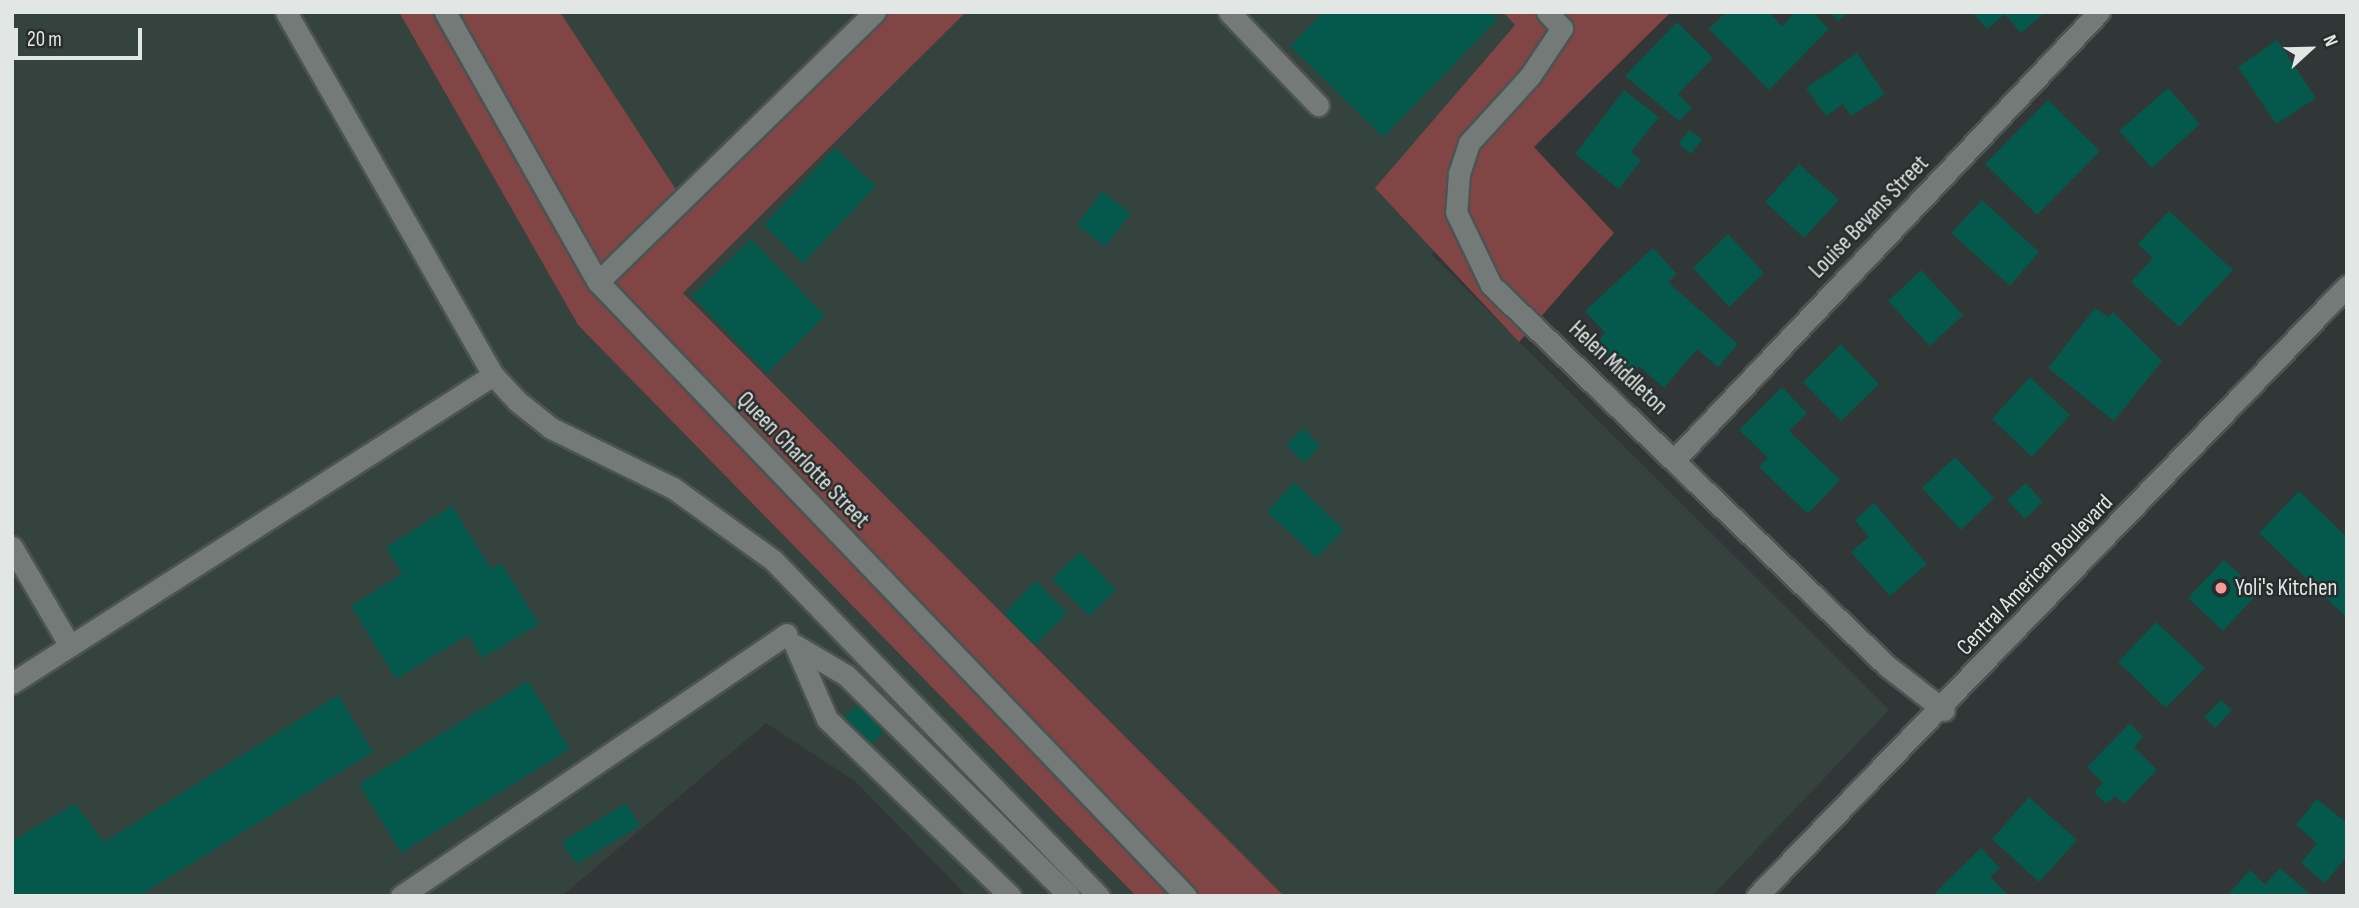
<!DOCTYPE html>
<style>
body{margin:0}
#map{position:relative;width:2359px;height:908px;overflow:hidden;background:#313736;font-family:"Sofia Sans Condensed",sans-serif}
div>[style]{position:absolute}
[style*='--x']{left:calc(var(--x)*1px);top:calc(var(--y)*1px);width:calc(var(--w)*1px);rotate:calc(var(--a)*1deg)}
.built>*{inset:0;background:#35433f}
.green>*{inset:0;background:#804544}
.building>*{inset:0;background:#05584c}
.roads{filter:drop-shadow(2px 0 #4d5351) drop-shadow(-2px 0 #4d5351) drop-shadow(0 2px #4d5351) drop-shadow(0 -2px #4d5351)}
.lane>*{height:21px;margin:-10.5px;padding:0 10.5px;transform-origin:10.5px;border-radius:10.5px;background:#737a78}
.street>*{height:21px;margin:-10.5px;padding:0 10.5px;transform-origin:10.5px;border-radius:10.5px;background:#737a78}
.secondary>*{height:21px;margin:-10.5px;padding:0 10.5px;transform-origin:10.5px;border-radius:10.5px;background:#737a78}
.dots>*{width:19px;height:19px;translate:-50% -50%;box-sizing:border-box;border:4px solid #272d2c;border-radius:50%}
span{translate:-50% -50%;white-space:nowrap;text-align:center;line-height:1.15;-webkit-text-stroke:5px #272d2c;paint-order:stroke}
.street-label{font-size:23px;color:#e2e6e5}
.poi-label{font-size:23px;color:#e2e6e5}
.left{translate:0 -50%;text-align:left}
.frame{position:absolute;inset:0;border:14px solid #e2e6e5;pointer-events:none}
.north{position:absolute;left:2275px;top:14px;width:70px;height:70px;-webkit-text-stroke:5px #272d2c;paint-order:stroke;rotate:68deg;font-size:19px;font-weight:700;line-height:28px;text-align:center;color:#e2e6e5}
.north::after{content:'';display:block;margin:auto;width:24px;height:32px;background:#e2e6e5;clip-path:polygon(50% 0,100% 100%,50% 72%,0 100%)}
.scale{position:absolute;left:14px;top:28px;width:128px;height:32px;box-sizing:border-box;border:4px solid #e2e6e5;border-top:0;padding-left:9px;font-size:21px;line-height:24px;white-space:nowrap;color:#e2e6e5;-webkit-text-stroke:5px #272d2c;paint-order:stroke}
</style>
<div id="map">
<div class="built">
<div style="clip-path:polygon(12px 12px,399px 12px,578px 325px,1136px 896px,967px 896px,855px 781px,766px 723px,562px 896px,12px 896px)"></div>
<div style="clip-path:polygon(560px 12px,859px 12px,677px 191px)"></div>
<div style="clip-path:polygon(966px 12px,1503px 12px,1515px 25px,1432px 255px,1889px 710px,1712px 896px,1284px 896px,683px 293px)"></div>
</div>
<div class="green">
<div style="clip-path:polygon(399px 12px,560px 12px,677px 191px,859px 12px,966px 12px,683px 293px,1284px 896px,1136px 896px,578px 325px)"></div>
<div style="clip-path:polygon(1503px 12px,1671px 12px,1534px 147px,1614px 233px,1519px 342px,1375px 188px,1515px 25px)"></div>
</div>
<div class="building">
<div style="clip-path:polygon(1323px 12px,1490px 12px,1497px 20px,1383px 137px,1290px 46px)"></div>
<div style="clip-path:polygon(1726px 12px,1769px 12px,1782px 26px,1795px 12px,1812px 12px,1829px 29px,1769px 90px,1709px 29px)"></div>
<div style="clip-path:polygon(1830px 12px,1849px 12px,1838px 21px)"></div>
<div style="clip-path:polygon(1972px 12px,2045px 12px,2021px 33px,2005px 14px,1987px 29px)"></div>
<div style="clip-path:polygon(1677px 22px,1713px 58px,1678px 94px,1692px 108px,1679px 121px,1625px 76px)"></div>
<div style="clip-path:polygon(2277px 40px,2316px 98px,2276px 124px,2238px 67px)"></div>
<div style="clip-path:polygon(1857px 53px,1885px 94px,1851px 116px,1843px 104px,1826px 116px,1806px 88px)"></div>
<div style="clip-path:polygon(2168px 88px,2200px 124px,2152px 168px,2119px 131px)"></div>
<div style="clip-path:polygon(1624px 90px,1659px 117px,1631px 152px,1641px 160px,1619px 189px,1575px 154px)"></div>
<div style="clip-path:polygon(2048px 100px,2100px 151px,2037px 215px,1985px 164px)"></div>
<div style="clip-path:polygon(1689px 130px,1702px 139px,1691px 154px,1678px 144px)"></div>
<div style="clip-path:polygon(835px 148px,876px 186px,803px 263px,764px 225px)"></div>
<div style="clip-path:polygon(1799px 164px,1839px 200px,1804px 238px,1765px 202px)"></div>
<div style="clip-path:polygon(1102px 191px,1131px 213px,1105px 247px,1077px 225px)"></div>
<div style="clip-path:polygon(1982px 200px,2039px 252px,2010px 286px,1951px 233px)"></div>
<div style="clip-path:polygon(2169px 211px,2233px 270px,2179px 327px,2131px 282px,2153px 258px,2138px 244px)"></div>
<div style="clip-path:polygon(1728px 234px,1764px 273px,1729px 307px,1693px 268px)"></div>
<div style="clip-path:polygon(751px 239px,825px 316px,767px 373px,692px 296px)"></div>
<div style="clip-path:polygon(1653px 248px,1677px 274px,1668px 282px,1738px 344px,1718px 367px,1697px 349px,1664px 388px,1639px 366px,1630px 376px,1595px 345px,1605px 333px,1585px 311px)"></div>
<div style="clip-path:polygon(1921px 270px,1963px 315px,1930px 346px,1888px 301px)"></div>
<div style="clip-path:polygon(2095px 308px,2108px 317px,2113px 312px,2162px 361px,2114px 421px,2048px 368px)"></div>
<div style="clip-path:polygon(1841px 344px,1879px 384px,1841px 421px,1803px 382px)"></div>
<div style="clip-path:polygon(2030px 377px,2070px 415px,2032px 457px,1992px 419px)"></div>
<div style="clip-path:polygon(1782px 387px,1807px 413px,1789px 431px,1840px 480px,1808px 514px,1759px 467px,1768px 458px,1739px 430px)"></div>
<div style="clip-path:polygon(1303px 428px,1320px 446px,1304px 463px,1286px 445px)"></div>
<div style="clip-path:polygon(1955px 457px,1994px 498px,1961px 530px,1922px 488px)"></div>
<div style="clip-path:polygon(1294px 482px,1344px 530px,1317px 558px,1267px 512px)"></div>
<div style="clip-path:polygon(2026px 483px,2043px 502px,2025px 519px,2007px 500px)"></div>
<div style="clip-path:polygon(2299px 491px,2347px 537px,2347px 618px,2259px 533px)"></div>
<div style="clip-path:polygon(1874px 503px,1927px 564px,1890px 596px,1851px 552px,1869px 537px,1855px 520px)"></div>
<div style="clip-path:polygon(452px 506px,491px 569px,501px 563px,539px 624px,482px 658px,468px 635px,396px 679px,351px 606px,402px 574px,386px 547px)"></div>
<div style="clip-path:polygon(1080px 552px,1116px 590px,1089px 616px,1052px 579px)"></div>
<div style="clip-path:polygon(2224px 560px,2259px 592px,2223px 631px,2188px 598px)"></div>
<div style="clip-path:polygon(1036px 581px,1067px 613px,1035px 645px,1004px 614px)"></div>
<div style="clip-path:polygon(2156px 622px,2205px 668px,2166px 708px,2118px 662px)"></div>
<div style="clip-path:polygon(528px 681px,570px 749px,401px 853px,359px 784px)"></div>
<div style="clip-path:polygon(338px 695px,373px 752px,139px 896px,12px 896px,12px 841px,75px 804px,104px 842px)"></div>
<div style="clip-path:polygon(2221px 700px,2232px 710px,2215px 728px,2204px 717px)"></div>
<div style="clip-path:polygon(859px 704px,884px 732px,866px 748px,841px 719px)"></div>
<div style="clip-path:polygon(2130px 723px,2143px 737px,2134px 747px,2157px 770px,2124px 804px,2115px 796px,2106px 804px,2094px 792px,2103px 783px,2087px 767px)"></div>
<div style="clip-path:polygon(2029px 797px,2077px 840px,2039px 882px,1992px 839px)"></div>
<div style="clip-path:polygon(2317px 799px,2347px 823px,2347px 856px,2325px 883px,2301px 863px,2317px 843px,2296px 825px)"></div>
<div style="clip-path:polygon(626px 803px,640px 826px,576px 864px,562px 842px)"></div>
<div style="clip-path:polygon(1981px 848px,2000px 868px,1990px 877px,2009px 896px,1932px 896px)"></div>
<div style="clip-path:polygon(2280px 868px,2312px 896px,2227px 896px,2250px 870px,2265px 885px)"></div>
</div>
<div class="roads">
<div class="lane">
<div style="--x:286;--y:12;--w:418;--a:60.3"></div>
<div style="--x:493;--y:375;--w:35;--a:47"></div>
<div style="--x:517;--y:401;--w:43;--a:38.5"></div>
<div style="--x:551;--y:428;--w:136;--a:26.2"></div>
<div style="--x:673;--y:488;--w:123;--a:35.8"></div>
<div style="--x:773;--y:560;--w:468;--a:45.9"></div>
<div style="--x:1229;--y:12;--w:129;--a:46.3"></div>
<div style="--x:12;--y:547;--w:113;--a:59.6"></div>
<div style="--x:795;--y:645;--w:59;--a:30.5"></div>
<div style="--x:846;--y:675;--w:314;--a:44.7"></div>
<div style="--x:795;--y:645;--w:81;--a:66.6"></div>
<div style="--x:827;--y:719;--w:255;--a:44"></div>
<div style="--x:12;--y:683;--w:571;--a:-32.63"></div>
<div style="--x:401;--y:896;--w:466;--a:-34.2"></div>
</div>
<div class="street">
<div style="--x:445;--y:12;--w:310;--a:60.5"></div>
<div style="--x:598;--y:282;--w:850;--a:46.24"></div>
<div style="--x:1547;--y:12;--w:22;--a:47"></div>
<div style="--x:1562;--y:28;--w:58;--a:123.7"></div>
<div style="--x:1530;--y:76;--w:91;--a:132.3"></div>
<div style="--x:1469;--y:143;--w:32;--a:108"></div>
<div style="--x:1459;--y:173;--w:39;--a:94"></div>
<div style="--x:1456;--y:212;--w:81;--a:64.4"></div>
<div style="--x:1491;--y:285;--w:550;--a:43.89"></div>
<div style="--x:1887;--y:666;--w:72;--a:37.7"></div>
<div style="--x:598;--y:282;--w:387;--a:-44.3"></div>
<div style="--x:1676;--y:458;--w:615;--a:-46.52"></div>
</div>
<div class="secondary">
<div style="--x:1757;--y:896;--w:849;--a:-45.95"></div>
</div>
</div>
<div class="dots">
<div style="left:2221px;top:588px;background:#f59b98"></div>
</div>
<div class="street-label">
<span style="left:1869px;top:217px;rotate:-46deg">Louise Bevans Street</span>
<span style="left:1618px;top:368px;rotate:43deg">Helen Middleton</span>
<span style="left:803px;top:460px;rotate:46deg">Queen Charlotte Street</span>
<span style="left:2035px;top:575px;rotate:-46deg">Central American Boulevard</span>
</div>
<div class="poi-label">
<span class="left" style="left:2235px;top:588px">Yoli's Kitchen</span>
</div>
<div class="frame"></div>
<div class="north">N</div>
<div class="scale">20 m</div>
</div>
